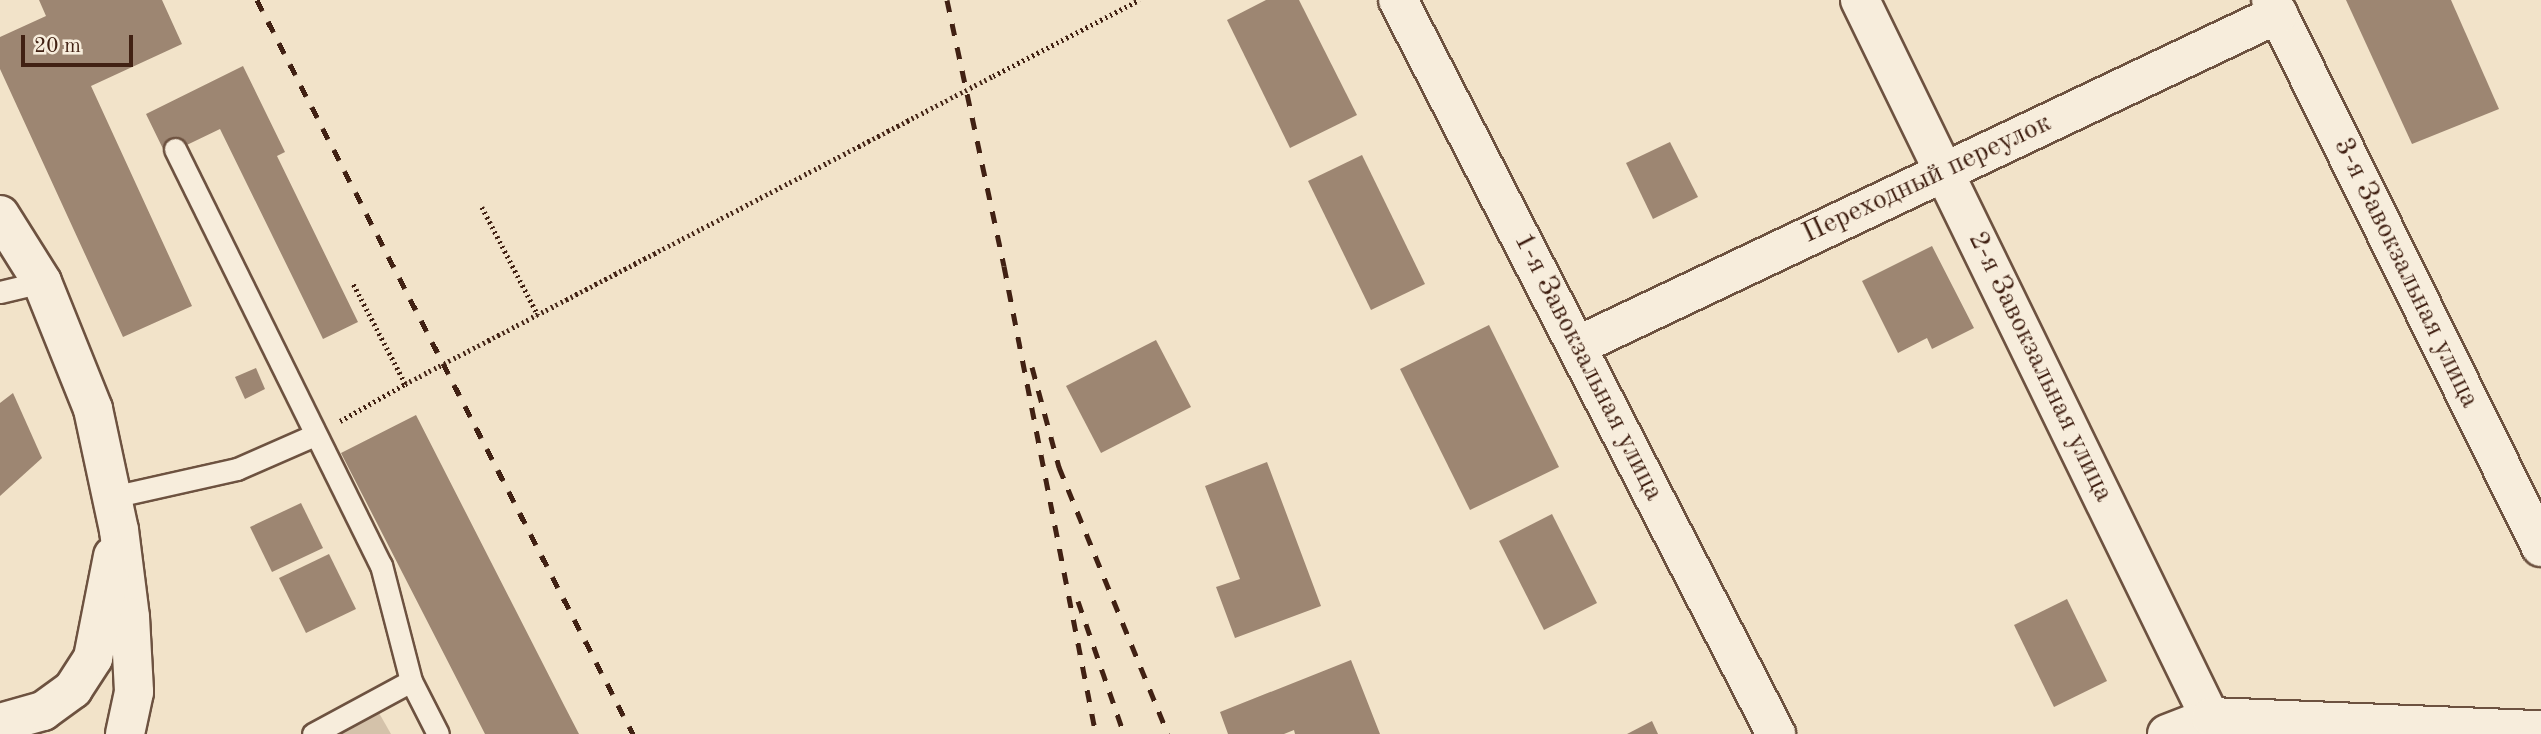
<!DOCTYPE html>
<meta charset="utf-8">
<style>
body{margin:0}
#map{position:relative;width:2541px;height:734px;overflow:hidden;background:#f2e3c9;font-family:"Old Standard TT",serif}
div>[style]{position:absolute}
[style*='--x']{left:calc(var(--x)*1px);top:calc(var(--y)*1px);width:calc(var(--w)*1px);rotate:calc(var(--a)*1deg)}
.green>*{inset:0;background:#d4c2aa}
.building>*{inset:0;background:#9d8672}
.path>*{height:4.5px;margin-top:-2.25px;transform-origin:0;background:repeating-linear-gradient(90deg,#412113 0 2px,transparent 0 5.5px)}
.roads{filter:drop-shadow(2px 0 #6d5240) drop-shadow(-2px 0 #6d5240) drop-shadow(0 2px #6d5240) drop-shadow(0 -2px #6d5240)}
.service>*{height:21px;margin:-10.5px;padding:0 10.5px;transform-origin:10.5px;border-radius:10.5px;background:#f7eddc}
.minor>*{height:38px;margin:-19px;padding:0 19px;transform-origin:19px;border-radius:19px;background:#f7eddc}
.rail>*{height:5px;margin-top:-2.5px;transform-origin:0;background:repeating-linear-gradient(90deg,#412113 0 12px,transparent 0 24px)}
.path-bridge>*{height:4.5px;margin-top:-2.25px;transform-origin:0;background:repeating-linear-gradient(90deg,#412113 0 2px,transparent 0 5.5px)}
span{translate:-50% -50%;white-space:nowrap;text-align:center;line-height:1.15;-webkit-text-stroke:6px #f7eddc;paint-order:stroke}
.street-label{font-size:28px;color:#412113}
.scale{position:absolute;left:21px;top:35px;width:112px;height:32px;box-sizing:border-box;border:4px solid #412113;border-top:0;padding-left:9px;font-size:21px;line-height:24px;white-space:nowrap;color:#412113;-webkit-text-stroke:5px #f7eddc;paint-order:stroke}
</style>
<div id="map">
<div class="green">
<div style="clip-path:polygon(375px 706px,391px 734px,306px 734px)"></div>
</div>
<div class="building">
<div style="clip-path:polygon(39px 0,162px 0,182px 44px,91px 86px,192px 306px,123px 337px,0 69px,0 37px,46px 16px)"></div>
<div style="clip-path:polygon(1266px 0,1299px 0,1357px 115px,1290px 148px,1227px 20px)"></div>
<div style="clip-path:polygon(2346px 0,2451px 0,2499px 109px,2412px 144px)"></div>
<div style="clip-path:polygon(243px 66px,285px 152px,277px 156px,358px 322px,323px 339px,220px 129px,166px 155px,146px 114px)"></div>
<div style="clip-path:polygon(1670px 142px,1698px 197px,1653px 219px,1626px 163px)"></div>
<div style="clip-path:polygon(1362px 155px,1425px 284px,1371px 310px,1308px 181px)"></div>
<div style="clip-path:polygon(1932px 246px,1974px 328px,1932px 349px,1927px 338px,1898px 353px,1862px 281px)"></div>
<div style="clip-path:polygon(1489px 325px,1559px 467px,1470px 510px,1400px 369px)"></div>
<div style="clip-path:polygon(1156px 340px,1191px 407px,1101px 453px,1066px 386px)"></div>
<div style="clip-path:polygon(256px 368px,265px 389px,245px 399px,235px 377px)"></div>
<div style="clip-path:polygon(13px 393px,42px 458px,0 496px,0 403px)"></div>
<div style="clip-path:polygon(416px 415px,565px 707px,579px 734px,485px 734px,341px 453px)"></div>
<div style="clip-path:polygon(1267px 462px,1321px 606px,1235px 638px,1216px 587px,1240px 579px,1205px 486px)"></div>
<div style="clip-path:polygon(301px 503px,323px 548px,272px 572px,250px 527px)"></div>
<div style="clip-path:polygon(1552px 514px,1597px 603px,1544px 630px,1499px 541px)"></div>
<div style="clip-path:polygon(329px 554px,356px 609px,306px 633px,279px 578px)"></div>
<div style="clip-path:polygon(2067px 599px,2107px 681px,2054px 707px,2014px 625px)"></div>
<div style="clip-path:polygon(1351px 660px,1380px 734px,1295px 734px,1294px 730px,1284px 734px,1228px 734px,1220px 712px)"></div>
<div style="clip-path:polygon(1652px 721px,1658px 734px,1627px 734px)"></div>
</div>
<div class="path">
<div style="--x:993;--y:76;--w:165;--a:-27.5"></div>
<div style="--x:482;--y:207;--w:122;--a:62.6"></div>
<div style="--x:340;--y:421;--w:75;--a:-29.6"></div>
<div style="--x:405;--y:384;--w:115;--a:-117.5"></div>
</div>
<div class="roads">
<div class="service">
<div style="--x:175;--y:149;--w:464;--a:63.7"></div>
<div style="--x:381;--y:565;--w:120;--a:75.5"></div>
<div style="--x:411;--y:681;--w:59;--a:63"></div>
<div style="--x:0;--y:292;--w:43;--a:-13.4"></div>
<div style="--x:112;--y:497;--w:128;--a:-12.6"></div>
<div style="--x:237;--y:469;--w:85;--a:-23.6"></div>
<div style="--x:313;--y:734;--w:111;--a:-28.4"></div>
</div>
<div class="minor">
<div style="--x:1398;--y:0;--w:826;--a:62.75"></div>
<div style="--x:1860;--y:0;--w:817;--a:64"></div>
<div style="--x:2271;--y:0;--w:610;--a:63.73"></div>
<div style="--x:0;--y:215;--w:79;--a:57.9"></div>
<div style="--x:42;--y:282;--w:137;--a:68.1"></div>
<div style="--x:93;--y:409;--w:124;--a:77.9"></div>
<div style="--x:119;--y:530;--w:88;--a:82.8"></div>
<div style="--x:130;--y:617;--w:75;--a:86.9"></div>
<div style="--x:134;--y:692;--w:43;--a:102.1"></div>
<div style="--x:1577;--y:346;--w:776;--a:-25.34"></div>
<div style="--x:0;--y:723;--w:45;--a:-15.6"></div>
<div style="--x:43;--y:711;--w:37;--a:-36"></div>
<div style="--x:73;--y:689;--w:37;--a:-57"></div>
<div style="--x:93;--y:658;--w:104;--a:-78.9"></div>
<div style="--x:2167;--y:734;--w:47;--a:-21.1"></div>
<div style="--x:2211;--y:717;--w:330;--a:2.3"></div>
</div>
</div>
<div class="rail">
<div style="--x:257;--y:0;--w:825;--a:62.88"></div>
<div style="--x:947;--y:0;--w:272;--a:77.9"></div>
<div style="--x:1004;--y:266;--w:477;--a:78.9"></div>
<div style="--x:1032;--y:367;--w:104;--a:74.9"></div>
<div style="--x:1059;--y:467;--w:288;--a:67.8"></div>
<div style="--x:1078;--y:601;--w:141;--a:70.9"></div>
</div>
<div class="path-bridge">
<div style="--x:405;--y:384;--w:664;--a:-27.65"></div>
</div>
<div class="street-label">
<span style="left:1927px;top:179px;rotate:-25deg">Переходный переулок</span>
<span style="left:2406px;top:273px;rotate:64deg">3-я Завокзальная улица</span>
<span style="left:1588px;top:367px;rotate:63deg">1-я Завокзальная улица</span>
<span style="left:2040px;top:367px;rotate:64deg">2-я Завокзальная улица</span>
</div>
<div class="scale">20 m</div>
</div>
